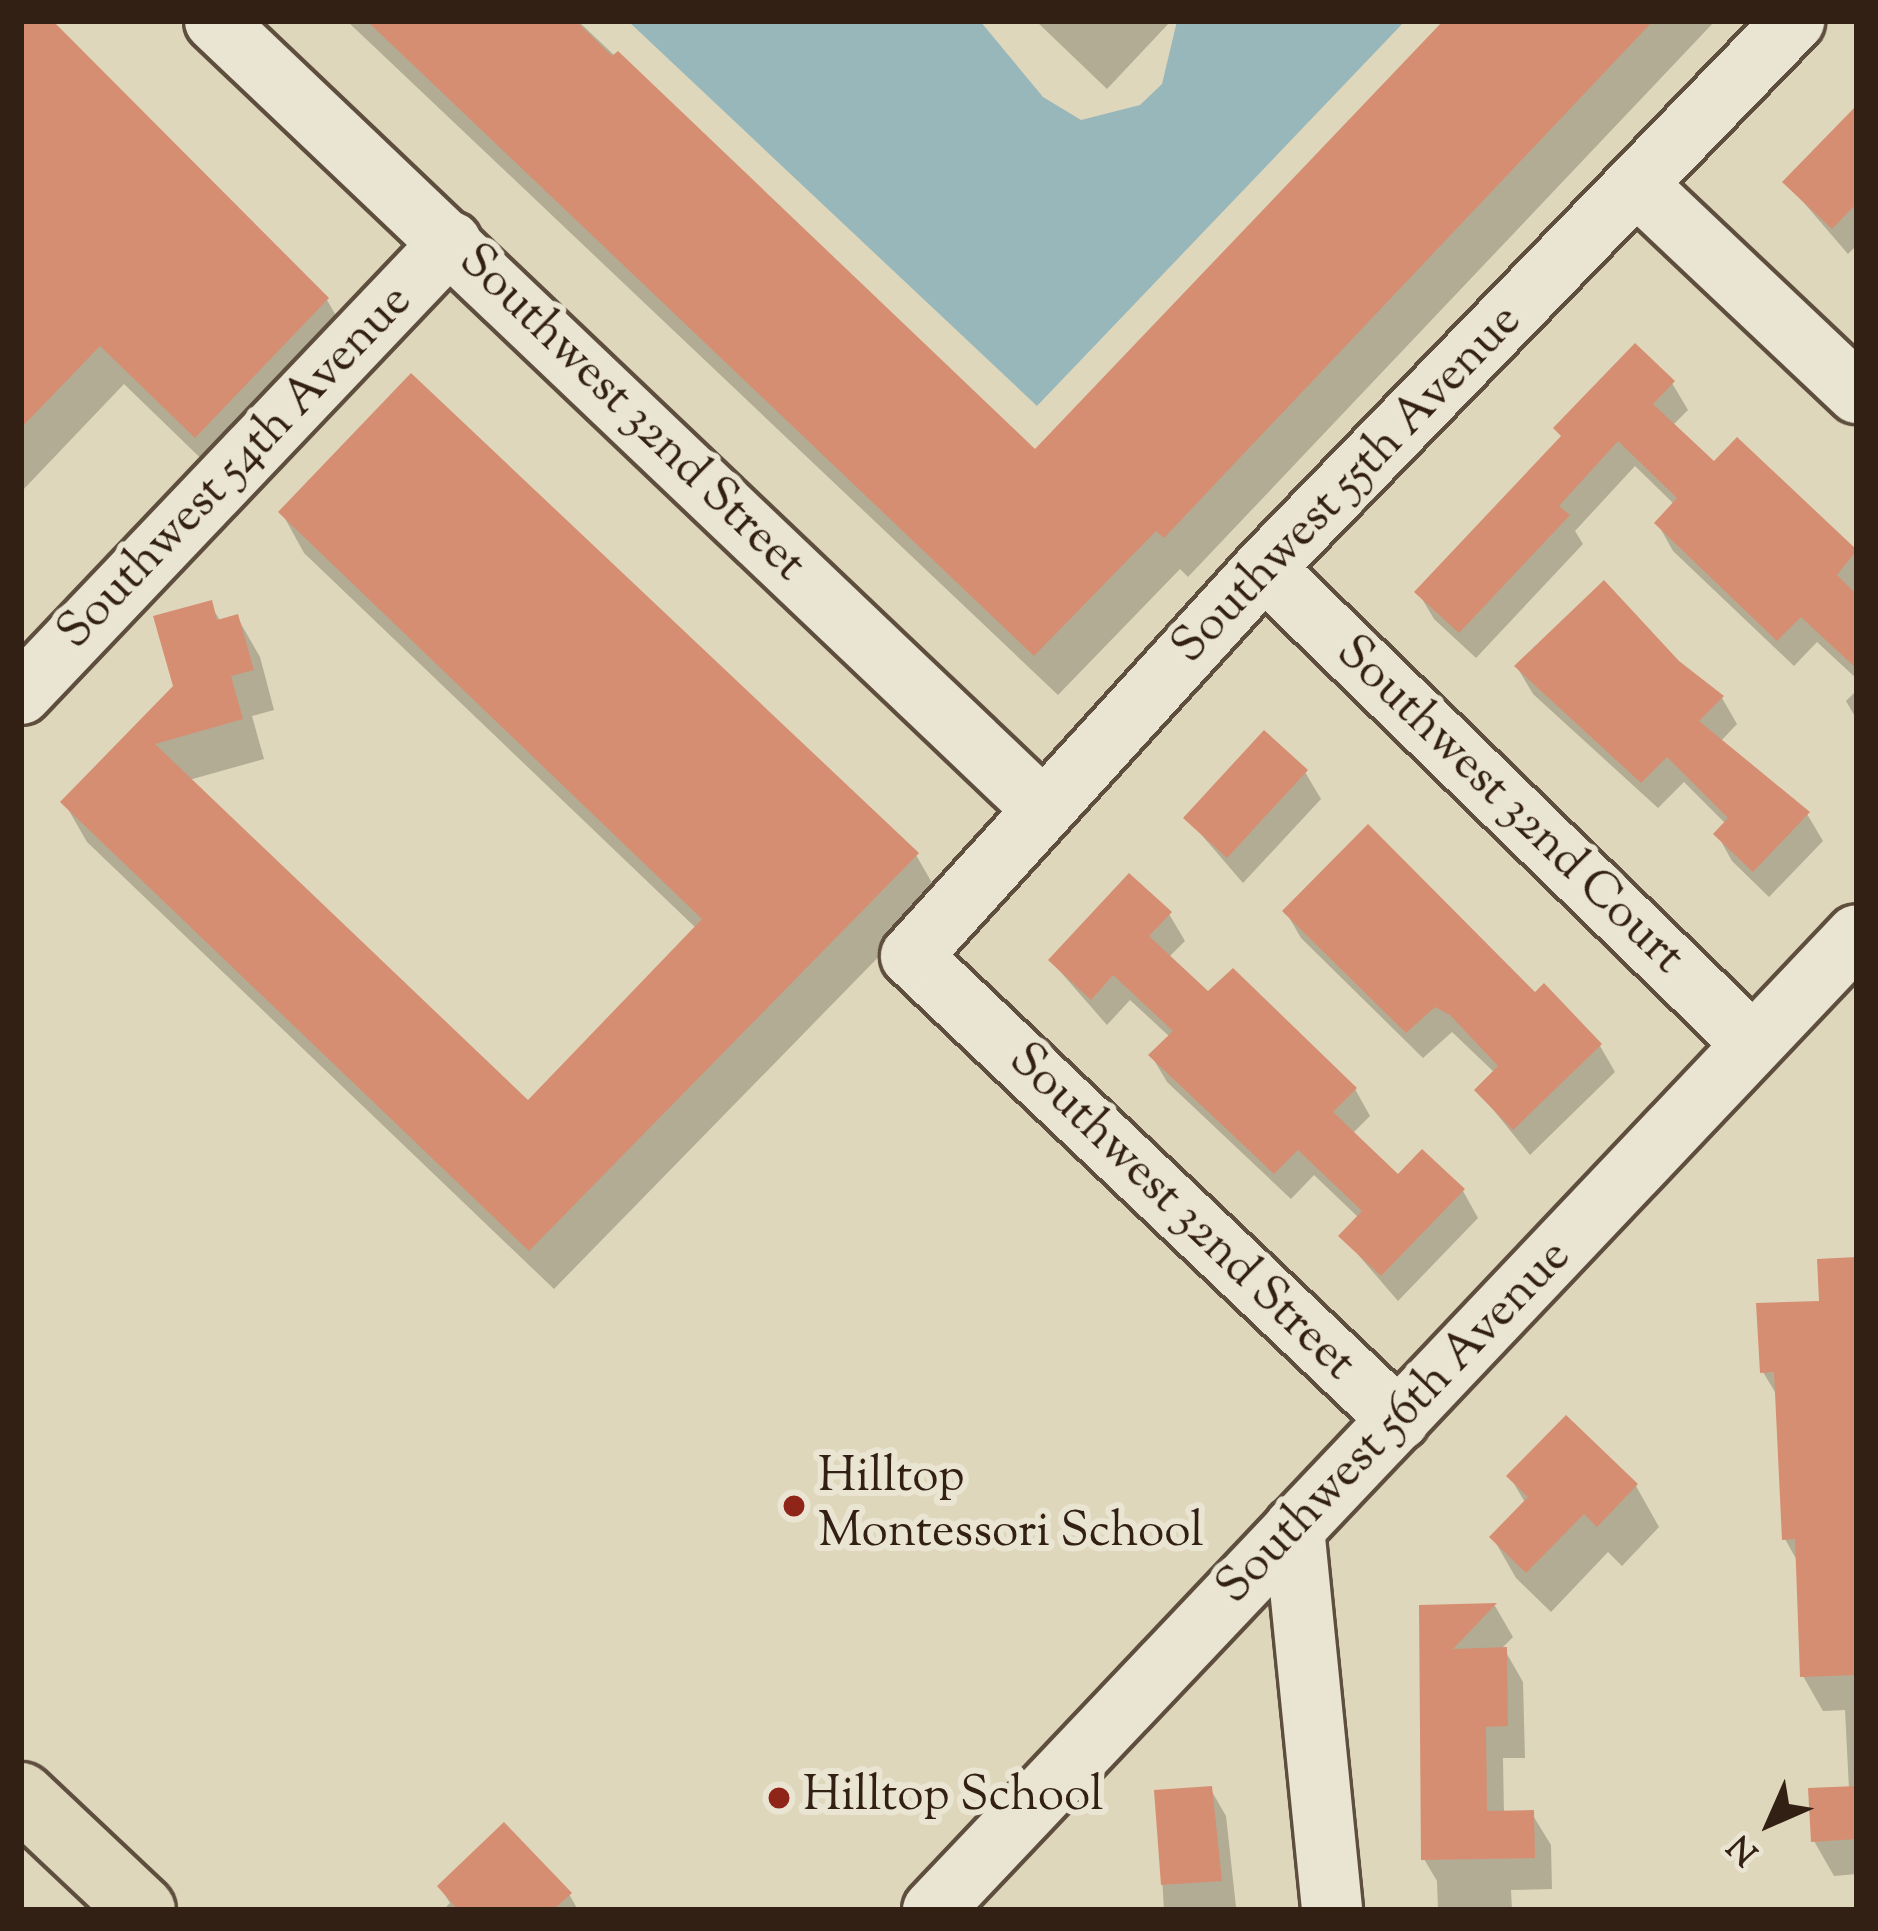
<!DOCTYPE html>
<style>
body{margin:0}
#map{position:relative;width:1878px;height:1931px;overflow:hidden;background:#dfd7bb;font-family:"Sorts Mill Goudy",serif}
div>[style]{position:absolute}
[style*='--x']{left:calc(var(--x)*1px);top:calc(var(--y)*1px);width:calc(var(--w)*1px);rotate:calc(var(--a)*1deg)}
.water>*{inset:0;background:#98b7bb}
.shadow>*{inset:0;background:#0003}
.building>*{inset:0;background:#d68e72}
.roads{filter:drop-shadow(3px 0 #5e4e3e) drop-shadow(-3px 0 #5e4e3e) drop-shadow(0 3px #5e4e3e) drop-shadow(0 -3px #5e4e3e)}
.minor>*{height:60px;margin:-30px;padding:0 30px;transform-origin:30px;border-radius:30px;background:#eae5d3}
.major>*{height:66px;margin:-33px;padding:0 33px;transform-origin:33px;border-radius:33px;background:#dfd7bb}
.dots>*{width:33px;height:33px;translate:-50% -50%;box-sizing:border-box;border:6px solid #eae5d3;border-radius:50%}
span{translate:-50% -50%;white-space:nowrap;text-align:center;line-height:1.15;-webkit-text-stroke:12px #eae5d3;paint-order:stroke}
.street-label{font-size:48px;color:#332014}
.poi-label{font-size:48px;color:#332014}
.left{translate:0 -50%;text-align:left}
.frame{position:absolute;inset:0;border:24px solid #332014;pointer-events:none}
.north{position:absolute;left:1710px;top:1763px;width:120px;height:120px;-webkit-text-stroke:9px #eae5d3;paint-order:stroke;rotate:225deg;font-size:33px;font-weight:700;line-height:48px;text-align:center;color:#332014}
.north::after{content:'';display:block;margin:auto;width:42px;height:54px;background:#332014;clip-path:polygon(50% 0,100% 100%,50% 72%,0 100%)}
</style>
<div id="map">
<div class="water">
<div style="clip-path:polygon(628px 21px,980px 21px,1043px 97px,1081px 120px,1140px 105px,1162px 84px,1177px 21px,1405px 21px,1037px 406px)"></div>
</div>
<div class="shadow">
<div style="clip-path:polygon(21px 21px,47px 21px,327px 300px,350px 340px,219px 476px,124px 384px,21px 492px)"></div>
<div style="clip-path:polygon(347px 21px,578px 21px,1035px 453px,1449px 21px,1715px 21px,1188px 577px,1180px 569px,1058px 695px)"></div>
<div style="clip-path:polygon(1036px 21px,1171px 21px,1107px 89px)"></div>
<div style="clip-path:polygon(1857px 109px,1857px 245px,1848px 254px,1786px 182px)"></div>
<div style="clip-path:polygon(1672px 383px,1688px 410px,1672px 426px,1714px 465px,1815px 514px,1856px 554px,1857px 679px,1817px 642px,1794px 666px,1673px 551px,1658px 524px,1675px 505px,1635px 466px,1575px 531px,1583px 544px,1476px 658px,1434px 619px,1418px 592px)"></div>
<div style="clip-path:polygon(282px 513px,916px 855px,939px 895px,554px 1289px,87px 842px,64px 802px,176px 687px,210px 604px,221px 622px,237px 617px,260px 657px,274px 710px,252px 716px,264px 759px,189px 780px,528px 1104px,697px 929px,304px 553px)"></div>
<div style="clip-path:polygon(1677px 663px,1722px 698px,1737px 724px,1720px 742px,1807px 814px,1823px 841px,1769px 897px,1732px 861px,1717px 834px,1727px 825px,1684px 782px,1658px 808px,1533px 694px,1517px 667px)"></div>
<div style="clip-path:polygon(1857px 690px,1857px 720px,1846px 701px)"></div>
<div style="clip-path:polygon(1305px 772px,1321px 799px,1243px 883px,1187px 818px)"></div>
<div style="clip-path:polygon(1286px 912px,1535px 996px,1600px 1046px,1615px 1072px,1530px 1155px,1478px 1091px,1495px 1073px,1452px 1032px,1423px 1058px,1301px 938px)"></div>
<div style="clip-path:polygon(1169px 914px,1185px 941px,1168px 958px,1208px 995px,1355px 1089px,1370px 1116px,1352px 1134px,1398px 1178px,1423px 1153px,1463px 1191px,1478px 1218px,1398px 1301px,1342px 1236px,1359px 1218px,1314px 1175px,1291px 1199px,1167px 1082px,1151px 1055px,1170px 1037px,1130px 1000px,1107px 1025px,1051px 961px)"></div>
<div style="clip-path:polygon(1857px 1260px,1857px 1874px,1834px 1876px,1814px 1841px,1849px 1789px,1845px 1710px,1823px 1711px,1803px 1676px,1799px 1564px,1785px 1539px,1778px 1397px,1763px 1372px)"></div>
<div style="clip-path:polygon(1510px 1477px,1636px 1486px,1659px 1527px,1622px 1566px,1608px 1552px,1551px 1612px,1516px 1578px,1493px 1538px,1526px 1504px)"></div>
<div style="clip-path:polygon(1495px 1606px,1513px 1637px,1503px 1647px,1523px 1682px,1525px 1758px,1503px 1758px,1504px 1814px,1532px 1814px,1551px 1845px,1552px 1889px,1511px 1890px,1512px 1910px,1438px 1910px,1437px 1881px,1424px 1859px,1422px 1608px)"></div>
<div style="clip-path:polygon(1211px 1790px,1226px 1816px,1236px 1907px,1164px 1910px,1157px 1793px)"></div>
<div style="clip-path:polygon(440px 1887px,569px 1894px,578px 1910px,443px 1910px,450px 1903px)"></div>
</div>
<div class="building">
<div style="clip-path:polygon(21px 21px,53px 21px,329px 298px,195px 438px,100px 346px,21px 428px)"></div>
<div style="clip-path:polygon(367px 21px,576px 21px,612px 56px,618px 51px,1035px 449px,1443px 21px,1653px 21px,1164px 538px,1156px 531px,1034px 656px)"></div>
<div style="clip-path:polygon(1857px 105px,1857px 203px,1832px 229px,1782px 182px)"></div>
<div style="clip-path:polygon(1635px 343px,1675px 381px,1653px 404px,1714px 461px,1737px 437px,1857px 550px,1837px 575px,1857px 595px,1857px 669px,1801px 617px,1777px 641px,1654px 523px,1677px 498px,1618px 441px,1559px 506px,1570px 515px,1459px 633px,1414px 592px,1561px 436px,1553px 428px)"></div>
<div style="clip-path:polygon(411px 373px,919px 853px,529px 1251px,60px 802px,173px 686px,153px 616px,212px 600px,217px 620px,238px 614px,254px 670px,231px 676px,243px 719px,155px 744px,528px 1100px,702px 919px,278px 512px)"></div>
<div style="clip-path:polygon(1604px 580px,1679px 661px,1724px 696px,1699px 721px,1810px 812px,1753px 872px,1713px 834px,1728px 818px,1667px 757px,1641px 783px,1514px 666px)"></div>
<div style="clip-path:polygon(1264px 730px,1308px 770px,1227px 858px,1183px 818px)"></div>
<div style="clip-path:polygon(1368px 824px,1535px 992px,1544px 983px,1602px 1044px,1513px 1130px,1474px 1090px,1498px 1066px,1450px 1015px,1435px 1007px,1406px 1033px,1282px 911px)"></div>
<div style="clip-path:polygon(1129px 873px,1172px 912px,1149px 936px,1208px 991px,1233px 968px,1357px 1088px,1333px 1112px,1398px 1174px,1422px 1149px,1465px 1189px,1381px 1276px,1338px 1236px,1362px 1211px,1298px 1150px,1274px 1174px,1148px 1055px,1173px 1031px,1113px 975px,1091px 1000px,1048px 960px)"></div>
<div style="clip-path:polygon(1857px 1257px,1857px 1675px,1800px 1677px,1795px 1539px,1782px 1540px,1774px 1372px,1760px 1373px,1756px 1303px,1819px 1301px,1817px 1259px)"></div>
<div style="clip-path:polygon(1566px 1415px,1638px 1484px,1597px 1527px,1584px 1514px,1526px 1573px,1489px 1537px,1528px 1497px,1506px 1476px)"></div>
<div style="clip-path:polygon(1497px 1603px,1453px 1649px,1507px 1647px,1508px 1726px,1486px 1727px,1487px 1811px,1534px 1810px,1535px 1858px,1421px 1860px,1419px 1605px)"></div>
<div style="clip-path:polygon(1212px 1786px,1222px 1881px,1161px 1885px,1154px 1790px)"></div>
<div style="clip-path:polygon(1857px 1786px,1857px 1839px,1811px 1842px,1808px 1788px)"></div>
<div style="clip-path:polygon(504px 1822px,572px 1893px,553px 1910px,458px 1910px,437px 1886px)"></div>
</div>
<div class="roads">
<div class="minor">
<div style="--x:215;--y:21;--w:1144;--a:43.58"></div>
<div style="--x:1637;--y:185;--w:303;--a:43.4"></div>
<div style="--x:1264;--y:568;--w:682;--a:44.23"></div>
<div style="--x:21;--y:694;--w:624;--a:-46.43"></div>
<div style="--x:1399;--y:1420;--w:673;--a:-136.44"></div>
<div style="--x:911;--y:956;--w:525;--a:-47.7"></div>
<div style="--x:1264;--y:568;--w:762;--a:-45.9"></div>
<div style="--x:1294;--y:1528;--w:384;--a:84.3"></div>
<div style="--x:933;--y:1910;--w:1343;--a:-46.54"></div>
</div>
<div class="major">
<div style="--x:21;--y:1796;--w:166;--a:43.3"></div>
</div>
</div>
<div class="dots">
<div style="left:794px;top:1506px;background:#8f2418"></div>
<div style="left:779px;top:1798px;background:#8f2418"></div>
</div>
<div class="street-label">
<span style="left:631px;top:414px;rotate:44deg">Southwest 32nd Street</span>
<span style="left:236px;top:468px;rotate:-46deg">Southwest 54th Avenue</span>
<span style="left:1348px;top:485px;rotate:-46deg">Southwest 55th Avenue</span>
<span style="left:1509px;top:806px;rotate:44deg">Southwest 32nd Court</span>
<span style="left:1181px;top:1213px;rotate:44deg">Southwest 32nd Street</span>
<span style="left:1395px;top:1423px;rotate:-46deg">Southwest 56th Avenue</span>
</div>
<div class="poi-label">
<span class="left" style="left:818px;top:1506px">Hilltop<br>Montessori School</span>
<span class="left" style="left:803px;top:1798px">Hilltop School</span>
</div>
<div class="frame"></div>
<div class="north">N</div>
</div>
